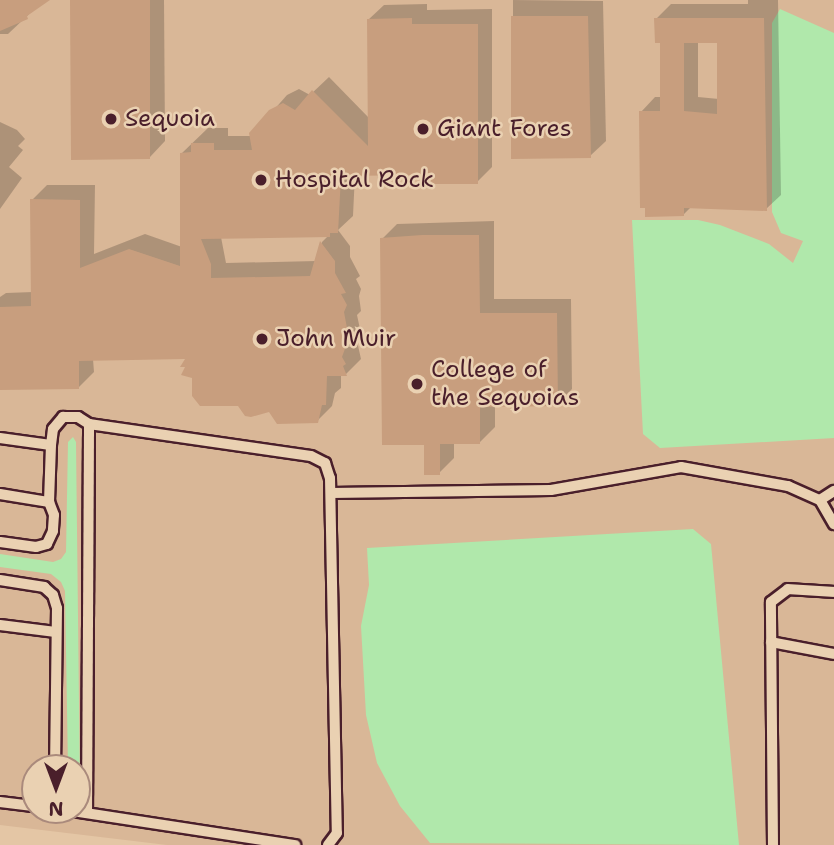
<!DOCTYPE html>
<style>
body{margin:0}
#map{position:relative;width:834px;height:845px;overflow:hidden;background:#e4c6a5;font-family:"Shantell Sans",sans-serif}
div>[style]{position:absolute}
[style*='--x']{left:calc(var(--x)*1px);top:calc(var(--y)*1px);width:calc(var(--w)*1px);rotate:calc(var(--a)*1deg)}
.built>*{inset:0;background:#d9b797}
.green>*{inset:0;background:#b0e8ab}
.shadow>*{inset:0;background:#0003}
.building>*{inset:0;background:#c89e7e}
.roads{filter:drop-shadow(2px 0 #4a1f2b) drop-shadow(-2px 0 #4a1f2b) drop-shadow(0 2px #4a1f2b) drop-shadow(0 -2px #4a1f2b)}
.lane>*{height:10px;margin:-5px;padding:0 5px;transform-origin:5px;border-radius:5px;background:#ead1b2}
.dots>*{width:19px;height:19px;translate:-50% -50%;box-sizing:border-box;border:4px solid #ead1b2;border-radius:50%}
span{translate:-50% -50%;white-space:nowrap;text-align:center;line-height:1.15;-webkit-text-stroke:5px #ead1b2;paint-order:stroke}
.poi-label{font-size:24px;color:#4a1f2b}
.left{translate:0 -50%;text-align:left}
.north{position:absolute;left:21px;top:754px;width:70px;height:70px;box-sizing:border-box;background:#ead1b2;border:2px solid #aa8a7c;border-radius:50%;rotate:180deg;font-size:19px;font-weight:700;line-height:28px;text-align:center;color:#4a1f2b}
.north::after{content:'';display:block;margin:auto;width:24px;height:32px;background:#4a1f2b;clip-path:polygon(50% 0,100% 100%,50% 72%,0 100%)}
</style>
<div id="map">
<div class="built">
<div style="clip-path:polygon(evenodd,0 0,834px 0,834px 845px,167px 845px,0 825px,0 0,35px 768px,77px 768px,77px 810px,35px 810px,35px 768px)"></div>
</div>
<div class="green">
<div style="clip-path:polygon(780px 9px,834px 33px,834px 438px,660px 448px,643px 434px,632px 220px,698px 220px,720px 225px,769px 244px,793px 263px,803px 241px,781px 233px,772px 212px,772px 23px)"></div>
<div style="clip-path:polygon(73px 437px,76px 442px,80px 792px,77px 799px,77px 768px,68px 768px,65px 591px,61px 582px,51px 574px,0 567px,0 554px,53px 562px,61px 559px,66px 552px,68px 442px)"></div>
<div style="clip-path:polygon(693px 529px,711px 544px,739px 845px,430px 843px,400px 806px,377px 763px,366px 715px,361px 626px,369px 585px,367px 548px)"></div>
</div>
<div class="shadow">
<div style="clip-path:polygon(0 0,44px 0,8px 34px,0 34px)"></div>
<div style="clip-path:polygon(71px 0,164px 0,165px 141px,150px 157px)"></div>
<div style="clip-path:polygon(513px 0,603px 1px,606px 141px,590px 156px,513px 157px)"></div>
<div style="clip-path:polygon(evenodd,748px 0,778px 0,781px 195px,766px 209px,692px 206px,683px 215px,641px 112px,655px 97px,662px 97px,661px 41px,656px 19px,671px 4px,748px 4px,748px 0,698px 41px,719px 41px,719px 99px,698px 97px,698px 41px)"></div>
<div style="clip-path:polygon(evenodd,427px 4px,427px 10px,492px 9px,492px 167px,477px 182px,428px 173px,355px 174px,353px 216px,338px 230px,350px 246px,350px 257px,360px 276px,356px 279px,361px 289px,359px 296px,361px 311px,357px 315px,360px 329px,357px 341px,361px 359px,346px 374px,341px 374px,341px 388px,335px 393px,332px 406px,317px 421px,239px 405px,194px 377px,188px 357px,93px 359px,94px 372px,78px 388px,0 389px,0 297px,6px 293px,33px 292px,32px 200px,47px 185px,95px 185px,94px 254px,145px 234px,182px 247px,182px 153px,208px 128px,228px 128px,228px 136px,251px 136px,287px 95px,299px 89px,310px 95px,329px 77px,369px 118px,368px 20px,384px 5px,427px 4px,329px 235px,322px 242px,316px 261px,226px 263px,221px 237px,329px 235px)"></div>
<div style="clip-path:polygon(0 122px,17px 130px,25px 139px,18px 146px,23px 150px,9px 167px,22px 178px,0 209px)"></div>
<div style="clip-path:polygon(494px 221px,494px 299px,571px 299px,572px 389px,557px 404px,495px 405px,495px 427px,480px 442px,454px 443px,454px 458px,439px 473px,425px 443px,382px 239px,397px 224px)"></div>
</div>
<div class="building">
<div style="clip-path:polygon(0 0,50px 0,27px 16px,28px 19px,0 31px)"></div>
<div style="clip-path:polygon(70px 0,150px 0,150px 159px,71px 160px)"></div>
<div style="clip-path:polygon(511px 16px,588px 16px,591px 158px,511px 159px)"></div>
<div style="clip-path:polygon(412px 18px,412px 24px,478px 24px,478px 184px,433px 184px,427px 175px,341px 176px,338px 233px,330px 233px,330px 237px,201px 239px,211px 264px,211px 278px,310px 276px,320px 241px,335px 261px,335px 273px,346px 293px,341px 294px,347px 305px,344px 312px,347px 328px,342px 330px,346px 346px,342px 357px,346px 364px,343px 366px,347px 376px,327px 376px,326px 405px,322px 405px,318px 423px,277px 424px,269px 412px,251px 417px,245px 416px,238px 406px,200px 406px,192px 396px,192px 378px,181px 375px,185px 367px,180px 367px,185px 359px,79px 361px,79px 389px,0 390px,0 307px,31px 306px,30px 199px,80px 200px,80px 268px,129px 249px,180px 266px,180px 153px,191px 152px,191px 143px,214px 143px,214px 150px,252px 150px,249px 133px,269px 110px,283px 103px,295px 110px,312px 90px,368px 146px,367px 19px)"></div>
<div style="clip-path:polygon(evenodd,654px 18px,764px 18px,767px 211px,684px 208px,684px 216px,645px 217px,645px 208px,640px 208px,639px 111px,660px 111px,660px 43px,655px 43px,654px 18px,684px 43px,717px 43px,717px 114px,684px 111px,684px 43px)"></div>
<div style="clip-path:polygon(422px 235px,479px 235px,480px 313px,557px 313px,558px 406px,480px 407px,480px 444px,440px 444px,440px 475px,424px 475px,424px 445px,382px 445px,380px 238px)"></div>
</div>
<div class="roads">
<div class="lane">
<div style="--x:0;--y:438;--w:51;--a:7.8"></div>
<div style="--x:51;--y:445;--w:16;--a:-83"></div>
<div style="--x:53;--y:429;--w:16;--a:-50"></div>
<div style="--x:63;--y:417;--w:15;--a:0"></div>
<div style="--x:78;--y:417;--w:13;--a:32"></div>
<div style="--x:89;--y:424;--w:224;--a:8.2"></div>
<div style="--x:311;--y:456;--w:16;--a:27"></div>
<div style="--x:325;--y:463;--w:16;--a:72"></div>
<div style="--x:330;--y:478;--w:355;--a:88.9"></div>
<div style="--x:337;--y:833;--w:15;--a:127"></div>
<div style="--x:331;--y:493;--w:220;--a:-0.8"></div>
<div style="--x:551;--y:490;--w:132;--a:-10"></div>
<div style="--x:681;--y:467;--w:109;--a:10.1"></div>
<div style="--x:788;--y:486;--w:35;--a:24"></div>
<div style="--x:820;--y:500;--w:28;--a:60"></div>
<div style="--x:0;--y:494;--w:50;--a:9.3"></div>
<div style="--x:49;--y:502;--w:14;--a:69"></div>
<div style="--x:54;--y:515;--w:16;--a:94"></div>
<div style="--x:53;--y:531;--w:14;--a:115"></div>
<div style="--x:47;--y:544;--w:11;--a:165"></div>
<div style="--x:36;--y:547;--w:36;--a:-172"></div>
<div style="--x:820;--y:500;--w:17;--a:-33"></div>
<div style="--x:49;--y:502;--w:57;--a:-88"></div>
<div style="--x:0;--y:580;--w:45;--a:9"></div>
<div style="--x:44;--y:587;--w:12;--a:42"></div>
<div style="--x:53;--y:595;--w:14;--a:73"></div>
<div style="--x:57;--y:608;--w:160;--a:90.7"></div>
<div style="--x:0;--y:625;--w:56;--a:7.1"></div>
<div style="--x:771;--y:642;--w:64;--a:10.8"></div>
<div style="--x:0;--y:802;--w:35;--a:7"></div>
<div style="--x:66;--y:810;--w:232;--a:8.7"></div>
<div style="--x:87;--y:813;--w:389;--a:-89.7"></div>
<div style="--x:773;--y:845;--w:243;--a:-90.5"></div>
<div style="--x:771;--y:602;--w:21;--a:-37"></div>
<div style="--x:788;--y:589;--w:46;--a:3.7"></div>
</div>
</div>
<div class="dots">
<div style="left:111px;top:119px;background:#4a1f2b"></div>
<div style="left:423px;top:129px;background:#4a1f2b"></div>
<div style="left:261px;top:180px;background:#4a1f2b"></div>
<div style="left:262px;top:339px;background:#4a1f2b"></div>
<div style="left:417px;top:384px;background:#4a1f2b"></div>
</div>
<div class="poi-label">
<span class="left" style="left:125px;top:119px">Sequoia</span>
<span class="left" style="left:437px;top:129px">Giant Fores</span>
<span class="left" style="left:275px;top:180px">Hospital Rock</span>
<span class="left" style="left:276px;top:339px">John Muir</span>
<span class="left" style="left:431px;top:384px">College of<br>the Sequoias</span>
</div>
<div class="north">N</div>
</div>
